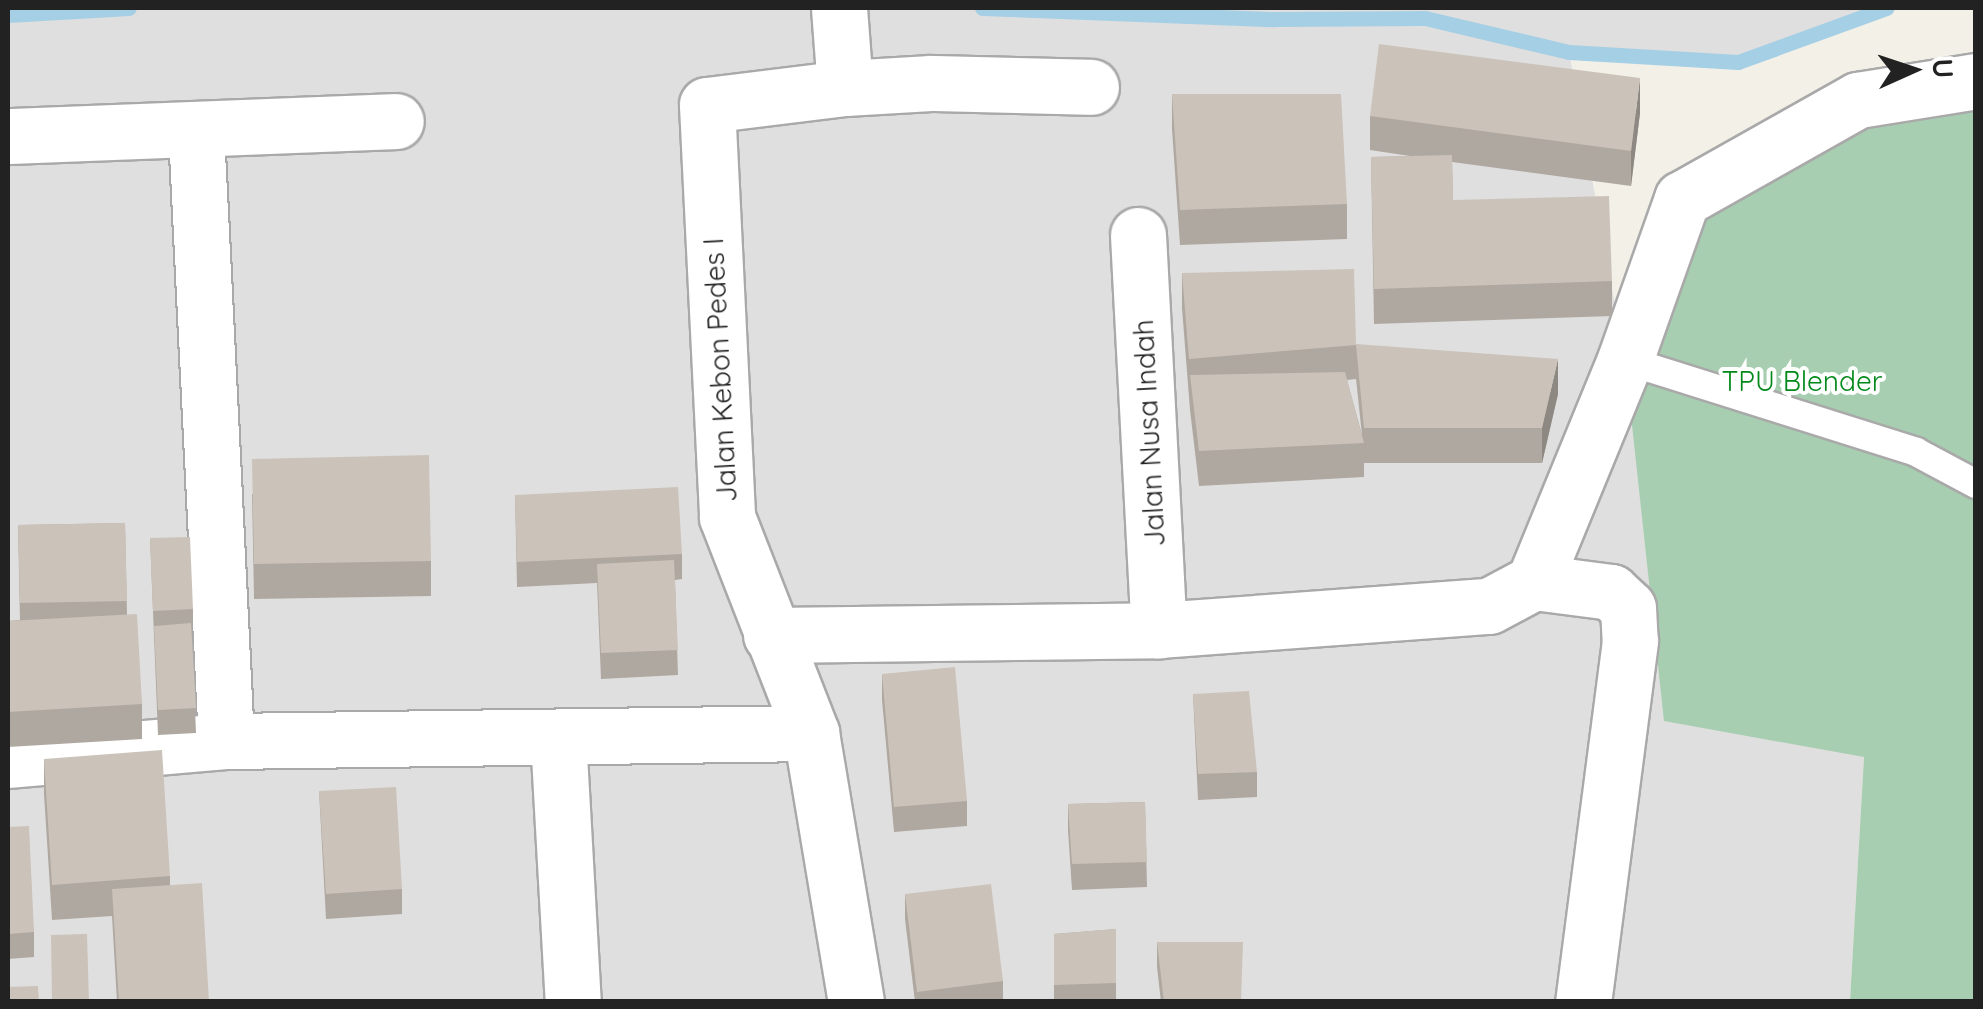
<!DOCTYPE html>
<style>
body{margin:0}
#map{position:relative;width:1983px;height:1009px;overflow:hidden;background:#f3f0e8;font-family:Quicksand,sans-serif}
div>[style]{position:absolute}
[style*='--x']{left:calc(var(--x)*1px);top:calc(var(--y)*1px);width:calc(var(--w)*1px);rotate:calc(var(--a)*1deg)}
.residential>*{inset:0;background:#e0dfdf}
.cemetery>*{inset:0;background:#a7ceb0}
.stream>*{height:15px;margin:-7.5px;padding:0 7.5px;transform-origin:7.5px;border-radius:7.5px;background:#a5cfe4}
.roads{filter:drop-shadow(2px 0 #a9a9a9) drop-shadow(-2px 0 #a9a9a9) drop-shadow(0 2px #a9a9a9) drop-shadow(0 -2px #a9a9a9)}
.service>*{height:28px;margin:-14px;padding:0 14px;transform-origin:14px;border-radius:14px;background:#fff}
.minor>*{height:55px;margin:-27.5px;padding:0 27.5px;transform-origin:27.5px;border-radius:27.5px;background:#fff}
.wall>*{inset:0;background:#afa8a0}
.shaded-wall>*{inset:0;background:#8e8882}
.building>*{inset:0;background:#cbc3ba}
span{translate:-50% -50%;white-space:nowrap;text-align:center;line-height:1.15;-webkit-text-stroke:8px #fff;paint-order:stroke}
.street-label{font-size:28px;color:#222}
.park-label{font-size:28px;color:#02891a}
.frame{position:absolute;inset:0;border:10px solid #222;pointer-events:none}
.north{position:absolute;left:1863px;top:20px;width:100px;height:100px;-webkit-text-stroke:8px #fff;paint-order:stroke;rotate:87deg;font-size:28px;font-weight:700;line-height:40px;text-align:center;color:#222}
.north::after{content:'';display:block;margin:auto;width:35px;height:45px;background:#222;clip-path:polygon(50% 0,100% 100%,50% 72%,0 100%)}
</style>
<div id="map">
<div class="residential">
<div style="clip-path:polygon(8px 8px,1886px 8px,1738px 62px,1569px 52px,1625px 360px,1864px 757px,1850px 1001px,8px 1001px)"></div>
</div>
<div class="cemetery">
<div style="clip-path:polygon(1975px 81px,1975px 1001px,1850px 1001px,1864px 757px,1664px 721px,1625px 360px,1682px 199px)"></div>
</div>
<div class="stream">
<div style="--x:982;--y:8;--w:293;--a:2.2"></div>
<div style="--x:1275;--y:19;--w:150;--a:-0.4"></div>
<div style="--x:1425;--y:18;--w:148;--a:13.3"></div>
<div style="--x:1569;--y:52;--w:169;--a:3.4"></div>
<div style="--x:1738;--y:62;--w:158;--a:-20"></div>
<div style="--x:8;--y:15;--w:121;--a:-3.3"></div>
</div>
<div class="roads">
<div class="service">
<div style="--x:1625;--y:360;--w:305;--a:17.5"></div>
<div style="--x:1916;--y:452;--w:68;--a:28.1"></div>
</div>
<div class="minor">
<div style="--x:839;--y:8;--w:80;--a:85.7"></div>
<div style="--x:845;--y:88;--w:139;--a:173"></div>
<div style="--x:707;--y:105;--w:412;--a:87.2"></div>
<div style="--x:727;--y:517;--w:232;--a:68.7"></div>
<div style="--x:811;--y:733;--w:273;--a:80.5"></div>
<div style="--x:845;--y:88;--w:86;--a:-3.3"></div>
<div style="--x:931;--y:83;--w:160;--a:1.4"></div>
<div style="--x:196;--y:132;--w:610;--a:87.18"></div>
<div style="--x:8;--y:136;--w:388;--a:-2.2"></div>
<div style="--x:1138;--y:235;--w:396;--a:87"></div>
<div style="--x:1534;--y:582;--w:78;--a:7.4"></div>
<div style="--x:1611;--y:592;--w:23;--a:43"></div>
<div style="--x:1628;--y:608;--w:33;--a:87"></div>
<div style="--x:1630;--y:641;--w:364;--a:97.4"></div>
<div style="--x:771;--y:635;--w:388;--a:-0.7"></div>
<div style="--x:1159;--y:630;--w:331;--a:-4.2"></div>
<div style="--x:1489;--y:606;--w:51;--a:-28.1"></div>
<div style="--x:1534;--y:582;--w:240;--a:-67.7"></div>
<div style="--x:1625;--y:360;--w:171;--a:-70.5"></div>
<div style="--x:1682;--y:199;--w:202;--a:-29.4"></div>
<div style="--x:1858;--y:100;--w:120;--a:-9.1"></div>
<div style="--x:558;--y:737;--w:265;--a:86.8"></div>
<div style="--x:8;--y:760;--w:219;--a:-5"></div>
<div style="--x:226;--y:741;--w:585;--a:-0.78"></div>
</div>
</div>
<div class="wall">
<div style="clip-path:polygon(1172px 94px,1347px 204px,1347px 239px,1180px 245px,1172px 129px)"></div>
<div style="clip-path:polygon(1640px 113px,1631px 186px,1452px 162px,1453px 200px,1612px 281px,1612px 316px,1374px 324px,1371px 157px,1410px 156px,1370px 150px,1370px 116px)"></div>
<div style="clip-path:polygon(evenodd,1182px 273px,1356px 344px,1558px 394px,1542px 463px,1364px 463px,1364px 454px,1364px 477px,1199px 486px,1190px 410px,1182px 308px,1182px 273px,1356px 379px,1362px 435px,1347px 380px,1356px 379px)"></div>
<div style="clip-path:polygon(252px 494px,431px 561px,431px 596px,254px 599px)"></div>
<div style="clip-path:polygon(515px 495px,682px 554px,682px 579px,675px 580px,678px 675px,601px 679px,597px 583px,517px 587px)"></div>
<div style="clip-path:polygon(125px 523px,127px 614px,142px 704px,142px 739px,8px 747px,8px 621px,20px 620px,18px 525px)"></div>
<div style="clip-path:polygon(150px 538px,193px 609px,192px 635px,196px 733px,158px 735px)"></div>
<div style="clip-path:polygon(882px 674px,967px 801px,967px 826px,894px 832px,882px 700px)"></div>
<div style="clip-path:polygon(1193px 694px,1257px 772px,1257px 797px,1198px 800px)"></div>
<div style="clip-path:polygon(44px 759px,170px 876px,170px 885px,209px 1002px,117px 1002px,112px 916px,52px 920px,44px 794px)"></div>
<div style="clip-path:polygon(319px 791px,402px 889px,402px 914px,326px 919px)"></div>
<div style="clip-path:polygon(1145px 802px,1147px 887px,1072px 890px,1068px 830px,1068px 804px)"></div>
<div style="clip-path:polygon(8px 827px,34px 932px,34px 957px,8px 959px)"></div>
<div style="clip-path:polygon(905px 894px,1003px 981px,1003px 1002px,915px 1002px,905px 919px)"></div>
<div style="clip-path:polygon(1116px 929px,1116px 1002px,1054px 1002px,1054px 934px)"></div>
<div style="clip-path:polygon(1157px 942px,1242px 1002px,1161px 1002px,1157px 967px)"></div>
</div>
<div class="shaded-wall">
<div style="clip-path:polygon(1640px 78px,1640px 113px,1631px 186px,1631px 151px)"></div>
<div style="clip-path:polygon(1558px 359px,1558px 394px,1542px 463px,1542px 428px)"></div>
</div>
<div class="building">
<div style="clip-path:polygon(1379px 44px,1640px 78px,1631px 151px,1370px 116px)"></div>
<div style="clip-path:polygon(1172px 94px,1341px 94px,1347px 204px,1180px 210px)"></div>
<div style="clip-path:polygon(1452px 155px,1453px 200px,1609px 196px,1612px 281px,1374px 289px,1371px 157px)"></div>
<div style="clip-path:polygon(1354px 269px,1356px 344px,1558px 359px,1542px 428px,1364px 428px,1356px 345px,1189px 359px,1182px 273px)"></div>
<div style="clip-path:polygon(1345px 372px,1364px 443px,1199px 451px,1190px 375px)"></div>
<div style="clip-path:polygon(429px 455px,431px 561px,254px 564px,252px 459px)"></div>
<div style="clip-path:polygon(678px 487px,682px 554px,517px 562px,515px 495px)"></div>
<div style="clip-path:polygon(125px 523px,127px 601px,20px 603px,18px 525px)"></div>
<div style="clip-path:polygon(190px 537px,193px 609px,153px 611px,150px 538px)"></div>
<div style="clip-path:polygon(674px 560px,678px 650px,601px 653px,597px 564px)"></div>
<div style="clip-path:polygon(137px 614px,142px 704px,8px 712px,8px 621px)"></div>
<div style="clip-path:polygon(191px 623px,196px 708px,158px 710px,154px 626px)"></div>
<div style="clip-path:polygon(955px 667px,967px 801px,894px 807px,882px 674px)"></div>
<div style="clip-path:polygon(1249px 691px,1257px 772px,1198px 774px,1193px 694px)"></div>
<div style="clip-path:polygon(162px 750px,170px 876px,52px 885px,44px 759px)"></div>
<div style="clip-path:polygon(396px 787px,402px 889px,326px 894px,319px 791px)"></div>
<div style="clip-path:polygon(1145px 802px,1147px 862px,1072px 864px,1068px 804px)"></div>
<div style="clip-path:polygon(29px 826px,34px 932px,8px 934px,8px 827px)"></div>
<div style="clip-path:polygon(202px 883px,209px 1002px,119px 1002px,112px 889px)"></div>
<div style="clip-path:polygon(991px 884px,1003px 981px,917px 992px,905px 894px)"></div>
<div style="clip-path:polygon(1116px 929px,1116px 983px,1054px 985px,1054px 934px)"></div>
<div style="clip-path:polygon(87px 934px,89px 1002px,52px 1002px,51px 935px)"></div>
<div style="clip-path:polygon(1157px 942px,1243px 942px,1241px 1002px,1164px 1002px)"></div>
<div style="clip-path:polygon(38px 986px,39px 1002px,8px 1002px,8px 987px)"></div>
</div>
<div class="street-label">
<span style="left:720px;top:370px;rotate:-93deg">Jalan Kebon Pedes I</span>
<span style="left:1149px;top:433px;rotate:-93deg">Jalan Nusa Indah</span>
</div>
<div class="park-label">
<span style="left:1802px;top:381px">TPU Blender</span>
</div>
<div class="frame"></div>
<div class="north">U</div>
</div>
